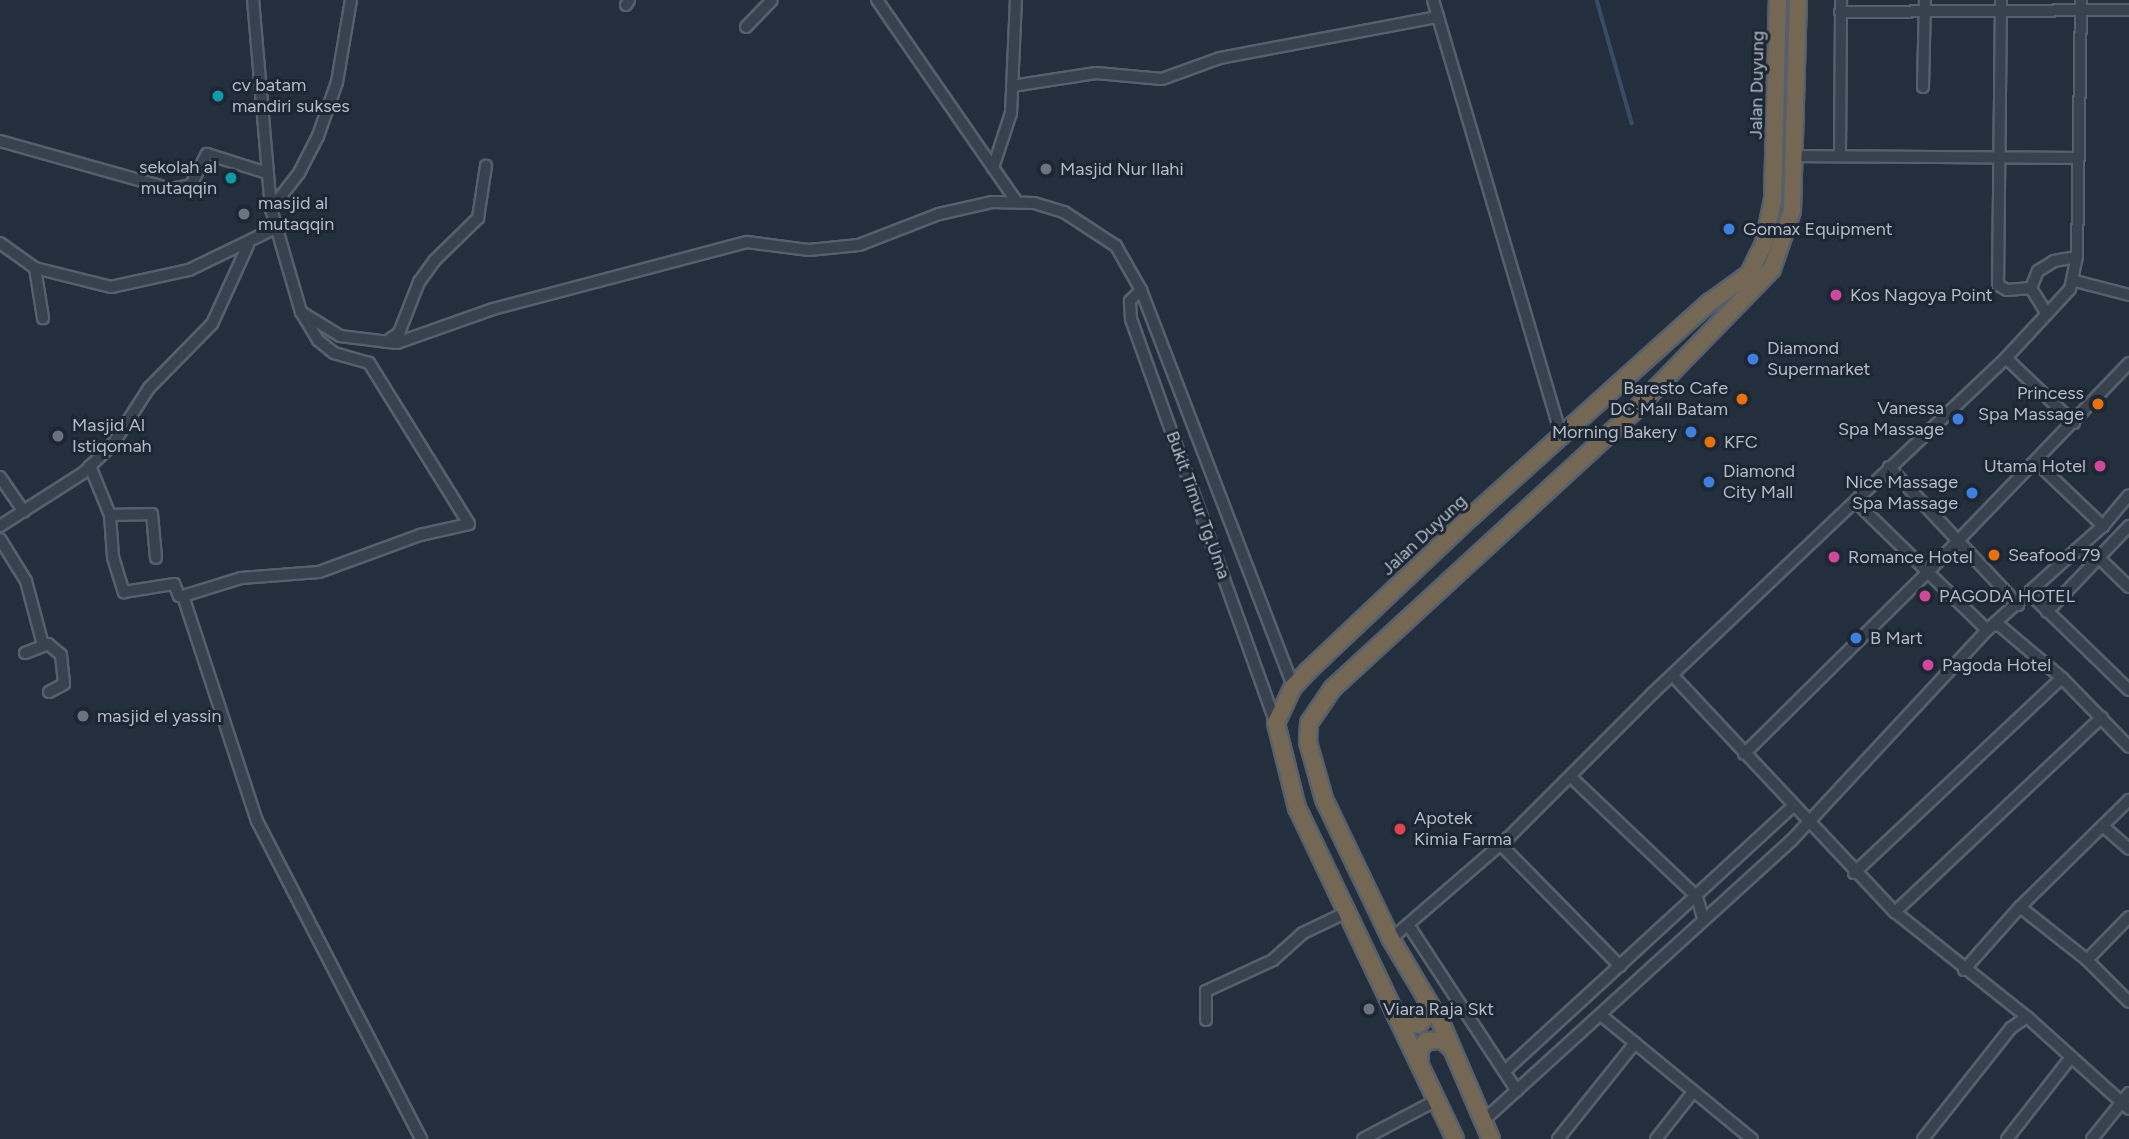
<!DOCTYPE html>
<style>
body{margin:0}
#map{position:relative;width:2129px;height:1139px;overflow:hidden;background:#242f3e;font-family:Figtree,sans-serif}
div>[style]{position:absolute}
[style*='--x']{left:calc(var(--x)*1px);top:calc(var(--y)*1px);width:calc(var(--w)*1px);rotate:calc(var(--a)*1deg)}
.stream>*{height:3.5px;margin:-1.75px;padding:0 1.75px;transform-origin:1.75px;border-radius:1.75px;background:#394c67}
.roads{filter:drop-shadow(2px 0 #565f6c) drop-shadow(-2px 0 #565f6c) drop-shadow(0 2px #565f6c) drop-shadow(0 -2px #565f6c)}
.minor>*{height:10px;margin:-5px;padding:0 5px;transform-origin:5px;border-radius:5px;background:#38414e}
.highway>*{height:16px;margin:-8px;padding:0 8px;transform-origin:8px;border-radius:8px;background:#746855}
.dots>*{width:19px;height:19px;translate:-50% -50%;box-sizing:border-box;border:4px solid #1d2633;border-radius:50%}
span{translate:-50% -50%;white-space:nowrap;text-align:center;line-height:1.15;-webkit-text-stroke:6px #1d2633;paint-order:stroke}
.street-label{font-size:18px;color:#b4bcc9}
.poi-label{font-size:18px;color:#b4bcc9}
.left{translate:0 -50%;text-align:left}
.right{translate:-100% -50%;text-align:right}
</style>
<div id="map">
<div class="stream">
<div style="--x:1597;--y:0;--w:128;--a:74.1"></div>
</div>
<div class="roads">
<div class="minor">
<div style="--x:877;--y:0;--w:246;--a:55.3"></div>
<div style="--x:1433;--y:0;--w:457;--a:73.6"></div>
<div style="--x:2001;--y:0;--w:285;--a:90.6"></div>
<div style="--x:1998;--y:285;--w:10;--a:29"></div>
<div style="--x:2007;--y:290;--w:24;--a:-5"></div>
<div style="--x:626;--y:5;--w:6;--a:-59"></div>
<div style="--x:1840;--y:12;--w:289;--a:-0.4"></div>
<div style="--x:746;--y:27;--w:37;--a:-46"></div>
<div style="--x:1012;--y:86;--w:85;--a:-8.8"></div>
<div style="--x:1096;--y:73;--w:66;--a:5.2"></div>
<div style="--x:1162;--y:79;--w:62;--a:-19.9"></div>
<div style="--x:1220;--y:58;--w:222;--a:-10.7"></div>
<div style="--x:1923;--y:87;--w:87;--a:-88.7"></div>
<div style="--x:0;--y:141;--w:178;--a:15.7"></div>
<div style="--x:171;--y:189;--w:20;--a:-11"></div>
<div style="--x:191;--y:185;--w:35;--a:-63"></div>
<div style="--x:207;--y:154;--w:63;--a:17.6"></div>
<div style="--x:1840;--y:155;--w:155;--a:-89.6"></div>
<div style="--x:1793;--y:156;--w:285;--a:0.4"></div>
<div style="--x:993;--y:168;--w:58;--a:-71.9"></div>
<div style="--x:1011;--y:113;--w:113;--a:-87.5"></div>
<div style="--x:271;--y:209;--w:46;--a:-52.1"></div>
<div style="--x:299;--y:173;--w:42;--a:-62.8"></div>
<div style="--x:318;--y:136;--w:57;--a:-70.6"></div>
<div style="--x:337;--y:82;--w:83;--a:-80.3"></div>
<div style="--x:0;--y:243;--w:43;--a:35.5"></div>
<div style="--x:35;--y:268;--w:78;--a:14"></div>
<div style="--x:111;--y:287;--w:80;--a:-12.3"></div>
<div style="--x:189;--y:270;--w:94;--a:-25.8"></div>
<div style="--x:35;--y:268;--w:51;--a:80.9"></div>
<div style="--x:2075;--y:281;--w:56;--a:14.5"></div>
<div style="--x:1141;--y:290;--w:16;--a:135"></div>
<div style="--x:1130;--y:301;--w:18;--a:87"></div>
<div style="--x:1131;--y:319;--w:429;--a:70.3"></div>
<div style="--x:301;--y:312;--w:46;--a:31.6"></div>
<div style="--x:340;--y:336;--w:57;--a:7"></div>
<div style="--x:397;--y:343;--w:102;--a:-19.5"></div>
<div style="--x:493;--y:309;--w:263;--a:-14.8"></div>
<div style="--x:747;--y:242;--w:63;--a:7.4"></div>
<div style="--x:809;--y:250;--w:50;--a:-5.7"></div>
<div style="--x:859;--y:245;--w:86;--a:-21.2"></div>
<div style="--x:939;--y:214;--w:54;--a:-12.8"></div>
<div style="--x:992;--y:202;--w:42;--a:1.4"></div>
<div style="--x:1034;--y:203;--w:31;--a:17"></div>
<div style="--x:1064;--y:212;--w:62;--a:33.2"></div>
<div style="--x:1116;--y:246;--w:51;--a:60.4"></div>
<div style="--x:1141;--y:290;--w:425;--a:69"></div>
<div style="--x:2047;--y:314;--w:31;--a:-122"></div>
<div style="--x:2031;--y:288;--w:18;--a:-68"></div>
<div style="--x:2038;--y:271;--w:19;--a:-32"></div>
<div style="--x:2054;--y:261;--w:23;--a:-10"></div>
<div style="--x:386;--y:342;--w:16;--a:-35"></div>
<div style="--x:399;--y:333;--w:55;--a:-68.6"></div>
<div style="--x:419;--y:282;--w:26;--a:-54"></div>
<div style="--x:434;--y:261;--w:62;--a:-44.3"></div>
<div style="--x:478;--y:218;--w:53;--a:-81.3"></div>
<div style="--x:2006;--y:358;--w:94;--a:43.7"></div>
<div style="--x:2036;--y:462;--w:93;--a:43.7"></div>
<div style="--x:90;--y:466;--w:53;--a:67.8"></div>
<div style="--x:110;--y:515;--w:42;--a:85.9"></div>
<div style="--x:113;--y:557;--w:37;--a:73"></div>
<div style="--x:124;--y:592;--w:51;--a:-9.1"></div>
<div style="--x:174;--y:584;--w:13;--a:67"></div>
<div style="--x:179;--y:596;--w:4;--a:0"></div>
<div style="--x:183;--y:596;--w:237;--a:71.8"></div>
<div style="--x:257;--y:821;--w:358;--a:62.7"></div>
<div style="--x:1889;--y:467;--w:189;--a:46.9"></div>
<div style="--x:0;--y:477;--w:42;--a:55.6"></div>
<div style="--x:1857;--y:503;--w:182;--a:44.3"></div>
<div style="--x:110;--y:515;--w:42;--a:-1.4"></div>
<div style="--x:152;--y:514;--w:44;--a:84.8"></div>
<div style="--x:0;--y:526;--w:98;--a:-32.6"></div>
<div style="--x:83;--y:473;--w:42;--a:-44"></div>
<div style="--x:113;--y:444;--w:67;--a:-57.3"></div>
<div style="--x:149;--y:388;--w:90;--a:-45.5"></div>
<div style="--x:212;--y:324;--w:87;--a:-65.5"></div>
<div style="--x:0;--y:539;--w:49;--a:58.2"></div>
<div style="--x:26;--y:581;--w:66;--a:75.1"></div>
<div style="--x:2076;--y:550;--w:23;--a:18"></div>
<div style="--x:2098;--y:557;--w:43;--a:44.1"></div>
<div style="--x:2030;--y:594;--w:138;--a:44.1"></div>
<div style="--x:183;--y:596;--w:61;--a:-17.2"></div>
<div style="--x:241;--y:578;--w:78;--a:-4.4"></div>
<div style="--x:319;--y:572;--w:108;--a:-20.1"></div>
<div style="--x:420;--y:535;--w:50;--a:-12.7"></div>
<div style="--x:469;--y:524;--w:190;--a:-121.8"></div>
<div style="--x:369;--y:363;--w:36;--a:-164"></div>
<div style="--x:334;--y:353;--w:21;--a:-141"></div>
<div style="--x:318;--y:340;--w:33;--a:-121"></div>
<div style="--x:301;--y:312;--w:107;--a:-106.2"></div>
<div style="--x:271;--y:209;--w:210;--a:-94.9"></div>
<div style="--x:2047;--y:612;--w:119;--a:-46.4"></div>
<div style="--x:1992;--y:626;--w:7;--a:-8"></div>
<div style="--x:1999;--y:625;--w:82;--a:40.1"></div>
<div style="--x:2062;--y:678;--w:96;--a:45.8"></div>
<div style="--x:25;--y:653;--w:25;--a:-21"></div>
<div style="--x:48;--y:644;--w:17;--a:40"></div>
<div style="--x:61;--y:655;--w:29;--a:84"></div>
<div style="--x:64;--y:684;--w:17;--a:152"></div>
<div style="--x:1674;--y:677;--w:323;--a:46.8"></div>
<div style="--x:1895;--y:912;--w:169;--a:38.5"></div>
<div style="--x:2027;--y:1017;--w:137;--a:42"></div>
<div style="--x:1744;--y:754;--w:259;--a:-44.7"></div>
<div style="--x:1928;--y:572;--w:290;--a:-46.1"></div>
<div style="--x:1571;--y:777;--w:174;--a:43.6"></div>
<div style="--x:1697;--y:897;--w:22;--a:74"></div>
<div style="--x:2104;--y:827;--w:33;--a:41"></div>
<div style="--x:1501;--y:845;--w:170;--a:45.5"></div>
<div style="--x:1854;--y:873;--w:285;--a:-43.2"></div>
<div style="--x:2020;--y:907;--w:85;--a:38.3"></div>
<div style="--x:2087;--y:960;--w:59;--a:45"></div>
<div style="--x:1895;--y:912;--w:284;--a:-43.3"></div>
<div style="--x:1409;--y:926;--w:197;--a:56.8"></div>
<div style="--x:1391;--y:939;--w:155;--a:-40.8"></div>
<div style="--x:1508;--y:838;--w:205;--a:-45"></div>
<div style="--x:1653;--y:693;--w:487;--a:-43.5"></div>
<div style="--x:2006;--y:358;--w:94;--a:-47.2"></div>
<div style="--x:2070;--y:289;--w:33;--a:-78"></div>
<div style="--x:2077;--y:257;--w:257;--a:-89.1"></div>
<div style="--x:2087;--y:960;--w:60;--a:-45.7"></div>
<div style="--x:1964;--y:970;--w:84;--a:-48.4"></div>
<div style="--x:2020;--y:907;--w:153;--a:-44.5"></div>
<div style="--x:1602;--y:1016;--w:194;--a:39.4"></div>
<div style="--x:1206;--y:1020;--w:29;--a:-90"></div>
<div style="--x:1206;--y:991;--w:74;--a:-24.8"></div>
<div style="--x:1273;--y:960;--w:40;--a:-42"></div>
<div style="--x:1303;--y:933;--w:49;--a:-25.5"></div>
<div style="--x:1506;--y:1070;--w:391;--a:-42.6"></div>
<div style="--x:1483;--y:1121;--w:418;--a:-42.3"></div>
<div style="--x:1792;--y:840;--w:287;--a:-47.1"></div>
<div style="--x:1987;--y:630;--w:156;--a:-41.9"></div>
<div style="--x:2103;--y:526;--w:40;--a:-50"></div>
<div style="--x:1363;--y:1139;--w:84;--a:-27.8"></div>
<div style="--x:1558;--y:1139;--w:123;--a:-51.3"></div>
<div style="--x:1656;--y:1139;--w:60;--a:-51.8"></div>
<div style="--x:1923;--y:1139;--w:142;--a:-51.6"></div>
<div style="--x:2011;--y:1028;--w:19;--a:-35"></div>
<div style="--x:2007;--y:1139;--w:104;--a:-52"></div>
<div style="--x:2092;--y:1139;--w:59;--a:-51.2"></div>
</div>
<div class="highway">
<div style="--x:1396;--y:1016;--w:11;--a:45"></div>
<div style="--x:1404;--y:1024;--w:15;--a:0"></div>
<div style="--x:1419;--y:1024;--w:12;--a:-48"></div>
<div style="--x:1427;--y:1015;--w:16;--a:-94"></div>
<div style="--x:1420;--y:1063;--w:14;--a:-94"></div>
<div style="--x:1419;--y:1049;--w:11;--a:-45"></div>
<div style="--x:1427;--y:1041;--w:16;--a:-4"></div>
<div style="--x:1443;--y:1040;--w:11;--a:45"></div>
<div style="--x:1455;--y:1139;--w:367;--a:-115.5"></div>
<div style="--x:1297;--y:808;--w:88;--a:-103.9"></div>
<div style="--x:1276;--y:723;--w:40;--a:-65"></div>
<div style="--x:1293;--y:687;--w:23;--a:-47"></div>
<div style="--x:1309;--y:670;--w:223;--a:-43.4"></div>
<div style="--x:1471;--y:517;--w:320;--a:-42"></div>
<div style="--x:1709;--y:303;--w:49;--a:-35.9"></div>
<div style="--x:1749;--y:274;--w:34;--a:-64"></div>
<div style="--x:1764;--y:243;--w:45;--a:-78.4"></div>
<div style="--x:1773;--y:199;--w:199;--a:-88.6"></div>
<div style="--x:1491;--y:1139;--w:126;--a:-113.3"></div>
<div style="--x:1441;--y:1023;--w:98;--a:-120.8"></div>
<div style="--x:1391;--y:939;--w:155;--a:-115.6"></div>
<div style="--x:1324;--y:799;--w:59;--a:-105.7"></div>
<div style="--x:1308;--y:742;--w:19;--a:-87"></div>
<div style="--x:1309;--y:723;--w:42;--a:-55.6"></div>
<div style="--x:1333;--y:688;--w:408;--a:-42.6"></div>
<div style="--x:1633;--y:412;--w:199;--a:-45.8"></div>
<div style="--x:1772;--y:269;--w:61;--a:-71"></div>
<div style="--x:1792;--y:211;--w:211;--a:-88.4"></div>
</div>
</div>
<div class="dots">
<div style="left:218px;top:96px;background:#0f9aa8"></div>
<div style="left:1046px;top:169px;background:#6b7280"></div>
<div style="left:231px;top:178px;background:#0f9aa8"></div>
<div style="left:244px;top:214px;background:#6b7280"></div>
<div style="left:1729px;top:229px;background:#3f7fe0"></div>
<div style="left:1836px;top:295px;background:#d1479c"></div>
<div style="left:1753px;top:359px;background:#3f7fe0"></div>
<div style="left:1742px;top:399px;background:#e8710a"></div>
<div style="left:2098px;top:404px;background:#e8710a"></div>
<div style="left:1958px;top:419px;background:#3f7fe0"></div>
<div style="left:1691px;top:432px;background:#3f7fe0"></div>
<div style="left:58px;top:436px;background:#6b7280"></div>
<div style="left:1710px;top:442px;background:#e8710a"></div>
<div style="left:2100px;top:466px;background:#d1479c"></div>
<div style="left:1709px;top:482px;background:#3f7fe0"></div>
<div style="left:1972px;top:493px;background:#3f7fe0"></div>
<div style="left:1994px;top:555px;background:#e8710a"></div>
<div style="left:1834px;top:557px;background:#d1479c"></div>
<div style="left:1925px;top:596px;background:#d1479c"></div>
<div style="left:1856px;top:638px;background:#3f7fe0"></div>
<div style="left:1928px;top:665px;background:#d1479c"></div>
<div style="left:83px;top:716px;background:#6b7280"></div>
<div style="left:1400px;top:829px;background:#e0444e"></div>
<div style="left:1369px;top:1009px;background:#6b7280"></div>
</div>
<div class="street-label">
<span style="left:1757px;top:85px;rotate:-89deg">Jalan Duyung</span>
<span style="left:1198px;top:505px;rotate:70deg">Bukit Timur Tg.Uma</span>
<span style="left:1424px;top:535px;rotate:-43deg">Jalan Duyung</span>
</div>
<div class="poi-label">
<span class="left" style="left:232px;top:96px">cv batam<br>mandiri sukses</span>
<span class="right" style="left:217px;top:178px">sekolah al<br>mutaqqin</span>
<span class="left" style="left:1060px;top:169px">Masjid Nur Ilahi</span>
<span class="left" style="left:258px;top:214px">masjid al<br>mutaqqin</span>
<span class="left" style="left:1743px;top:229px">Gomax Equipment</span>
<span class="left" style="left:1850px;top:295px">Kos Nagoya Point</span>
<span class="left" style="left:1767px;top:359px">Diamond<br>Supermarket</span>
<span class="right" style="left:1728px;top:399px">Baresto Cafe<br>DC Mall Batam</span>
<span class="right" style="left:2084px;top:404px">Princess<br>Spa Massage</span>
<span class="right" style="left:1944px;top:419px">Vanessa<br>Spa Massage</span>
<span class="left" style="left:72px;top:436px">Masjid Al<br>Istiqomah</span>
<span class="right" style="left:1677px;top:432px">Morning Bakery</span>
<span class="left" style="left:1724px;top:442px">KFC</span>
<span class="right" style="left:2086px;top:466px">Utama Hotel</span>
<span class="left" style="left:1723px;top:482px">Diamond<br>City Mall</span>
<span class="right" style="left:1958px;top:493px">Nice Massage<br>Spa Massage</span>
<span class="left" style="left:2008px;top:555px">Seafood 79</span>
<span class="left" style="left:1848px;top:557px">Romance Hotel</span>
<span class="left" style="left:1939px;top:596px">PAGODA HOTEL</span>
<span class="left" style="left:1870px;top:638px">B Mart</span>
<span class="left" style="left:1942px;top:665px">Pagoda Hotel</span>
<span class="left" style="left:97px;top:716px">masjid el yassin</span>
<span class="left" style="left:1414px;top:829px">Apotek<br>Kimia Farma</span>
<span class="left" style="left:1383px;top:1009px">Viara Raja Skt</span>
</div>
</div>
